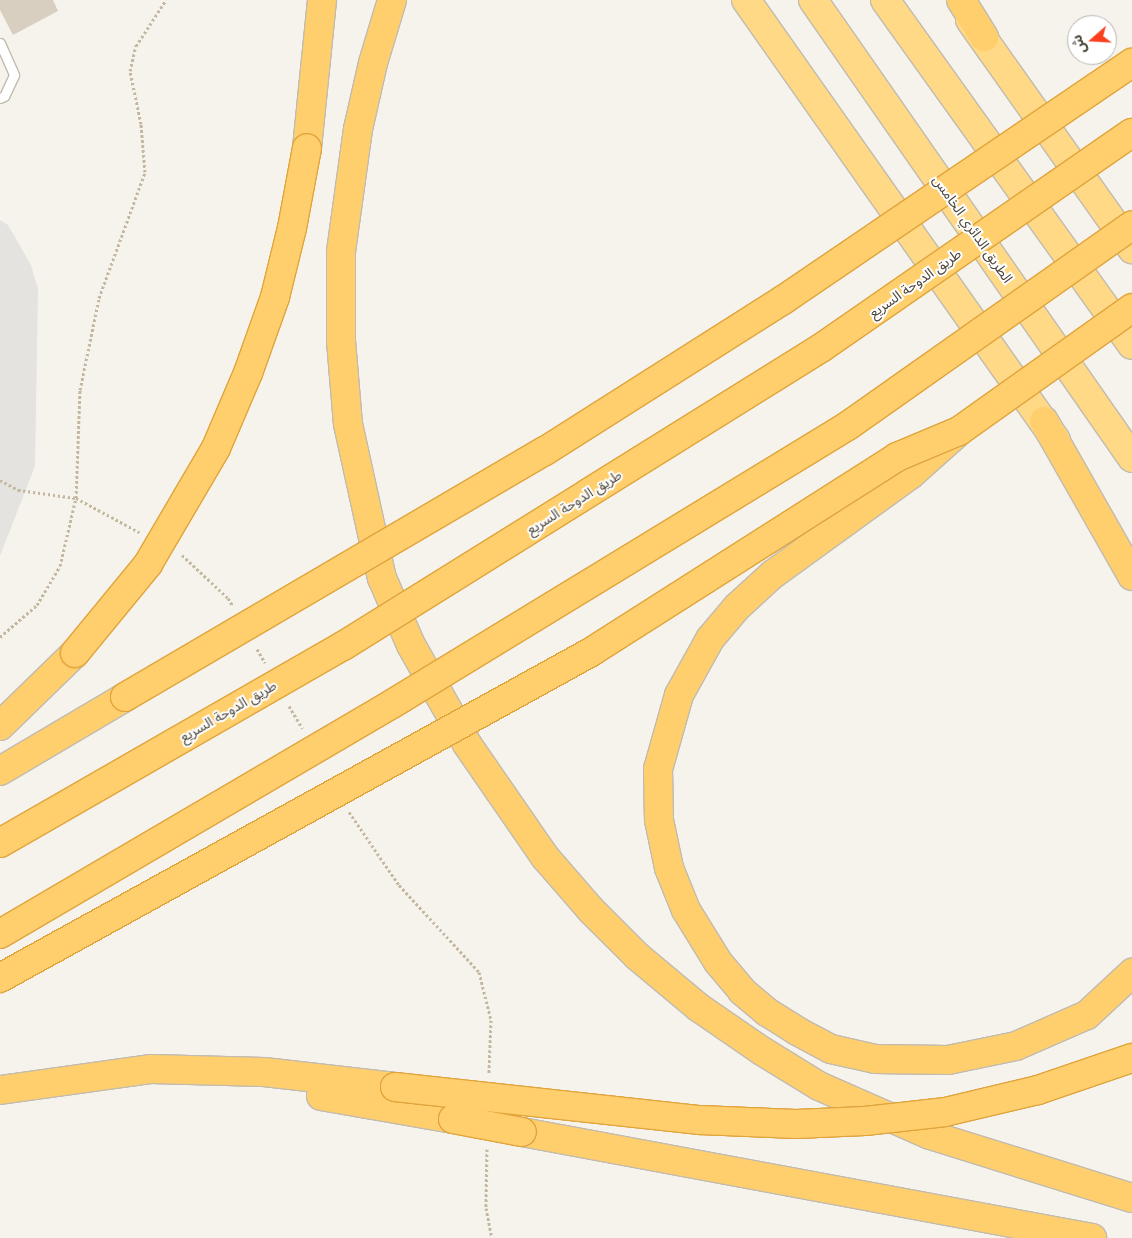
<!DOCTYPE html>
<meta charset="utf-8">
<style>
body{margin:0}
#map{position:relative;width:1132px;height:1238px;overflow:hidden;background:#f6f3ec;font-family:"Noto Sans","Noto Sans Arabic",sans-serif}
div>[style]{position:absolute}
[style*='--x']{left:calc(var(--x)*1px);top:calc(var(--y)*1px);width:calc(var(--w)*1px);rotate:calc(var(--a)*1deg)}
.parking>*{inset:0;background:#e5e3e0}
.building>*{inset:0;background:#d8cfc1}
.path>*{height:3px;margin-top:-1.5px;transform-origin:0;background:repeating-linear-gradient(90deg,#c4b79f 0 2.5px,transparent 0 5px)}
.roads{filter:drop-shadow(1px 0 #c2bbae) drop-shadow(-1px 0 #c2bbae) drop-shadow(0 1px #c2bbae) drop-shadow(0 -1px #c2bbae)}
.service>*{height:9px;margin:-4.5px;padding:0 4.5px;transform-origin:4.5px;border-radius:4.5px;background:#fff}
.trunk>*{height:28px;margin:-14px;padding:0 14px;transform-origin:14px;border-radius:14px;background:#ffd985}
.motorway>*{height:28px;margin:-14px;padding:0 14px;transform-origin:14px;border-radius:14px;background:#ffcf6e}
.bridges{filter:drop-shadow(1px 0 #e0a43c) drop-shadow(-1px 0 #e0a43c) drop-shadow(0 1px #e0a43c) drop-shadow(0 -1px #e0a43c)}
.motorway-bridge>*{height:28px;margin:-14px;padding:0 14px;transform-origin:14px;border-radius:14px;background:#ffcf6e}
span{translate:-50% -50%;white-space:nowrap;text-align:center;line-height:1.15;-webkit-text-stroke:4px #fff;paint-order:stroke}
.street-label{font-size:14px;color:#4b4439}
.north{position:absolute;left:1067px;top:15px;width:50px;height:50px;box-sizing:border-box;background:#fff;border:1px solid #b7b4b0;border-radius:50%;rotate:251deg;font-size:14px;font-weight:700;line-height:20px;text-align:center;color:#4b4439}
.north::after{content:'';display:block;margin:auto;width:18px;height:22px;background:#fc3f1d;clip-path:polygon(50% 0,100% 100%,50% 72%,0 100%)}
</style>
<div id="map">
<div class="parking">
<div style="clip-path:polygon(0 220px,8px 225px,31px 265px,38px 289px,35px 466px,0 556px)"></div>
</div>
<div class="building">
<div style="clip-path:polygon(0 0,53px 0,58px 11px,13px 35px,0 10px)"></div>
</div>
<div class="path">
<div style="--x:0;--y:480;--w:21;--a:29"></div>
<div style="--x:18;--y:490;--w:59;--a:7.9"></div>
<div style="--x:76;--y:498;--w:72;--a:28.4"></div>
<div style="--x:182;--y:555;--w:63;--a:43.1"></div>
<div style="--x:228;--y:598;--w:9;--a:58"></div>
<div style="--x:0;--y:637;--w:49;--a:-40.9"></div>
<div style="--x:37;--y:605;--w:45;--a:-59.5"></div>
<div style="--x:60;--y:566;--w:70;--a:-76.8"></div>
<div style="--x:76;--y:498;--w:108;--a:-87.9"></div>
<div style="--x:80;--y:390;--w:94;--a:-78.3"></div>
<div style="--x:99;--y:298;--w:134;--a:-69.9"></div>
<div style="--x:145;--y:172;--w:48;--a:-94.8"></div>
<div style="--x:141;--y:124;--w:54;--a:-101.7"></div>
<div style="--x:130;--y:71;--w:26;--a:-77"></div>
<div style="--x:136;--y:46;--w:55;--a:-56.9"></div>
<div style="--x:257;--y:649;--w:16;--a:60"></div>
<div style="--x:289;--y:706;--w:26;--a:59"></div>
<div style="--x:349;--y:812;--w:88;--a:55.6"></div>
<div style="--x:399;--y:885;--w:118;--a:47.4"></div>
<div style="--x:479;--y:972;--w:49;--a:76"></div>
<div style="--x:491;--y:1020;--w:53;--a:92.2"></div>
<div style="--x:487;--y:1149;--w:59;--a:91"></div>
<div style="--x:486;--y:1208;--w:31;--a:79"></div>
</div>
<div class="roads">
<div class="service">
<div style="--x:0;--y:43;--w:35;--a:66"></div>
<div style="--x:14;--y:75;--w:23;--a:115"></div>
<div style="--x:4;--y:96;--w:4;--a:153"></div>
</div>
<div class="trunk">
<div style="--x:746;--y:0;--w:538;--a:54.83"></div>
<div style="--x:813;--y:0;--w:558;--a:55.14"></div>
<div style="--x:885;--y:0;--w:424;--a:54.4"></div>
<div style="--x:970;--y:20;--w:281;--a:54.7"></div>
</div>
<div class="motorway">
<div style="--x:392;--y:0;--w:66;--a:106.8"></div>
<div style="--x:373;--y:63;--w:68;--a:102.8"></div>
<div style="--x:358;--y:129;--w:124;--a:97.9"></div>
<div style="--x:341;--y:252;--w:89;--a:90"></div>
<div style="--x:341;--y:341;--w:83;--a:85.2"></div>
<div style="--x:348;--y:424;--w:158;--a:77.6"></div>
<div style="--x:382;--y:578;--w:73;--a:66.6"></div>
<div style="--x:411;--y:645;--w:114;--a:60.5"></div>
<div style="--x:467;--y:744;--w:137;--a:55.4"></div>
<div style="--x:545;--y:857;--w:70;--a:49"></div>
<div style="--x:591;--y:910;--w:65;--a:45"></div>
<div style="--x:637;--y:956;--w:80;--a:39.9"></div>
<div style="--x:698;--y:1007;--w:78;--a:34.5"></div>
<div style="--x:762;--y:1051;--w:67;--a:31.6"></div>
<div style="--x:819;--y:1086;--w:121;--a:23.8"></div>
<div style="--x:930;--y:1135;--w:212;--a:17.3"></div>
<div style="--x:961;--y:0;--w:44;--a:58.1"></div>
<div style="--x:307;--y:148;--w:149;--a:-84.2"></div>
<div style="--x:1044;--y:421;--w:178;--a:60.4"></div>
<div style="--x:956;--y:434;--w:62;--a:138.3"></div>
<div style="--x:910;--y:475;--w:169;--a:144.1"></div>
<div style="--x:773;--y:574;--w:49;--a:137.5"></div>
<div style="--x:737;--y:607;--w:42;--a:130.2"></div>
<div style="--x:710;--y:639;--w:64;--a:119"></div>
<div style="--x:679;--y:695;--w:77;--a:105.8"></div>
<div style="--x:658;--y:769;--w:51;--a:88.9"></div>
<div style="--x:659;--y:820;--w:49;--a:78.2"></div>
<div style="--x:669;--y:868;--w:45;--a:68"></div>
<div style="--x:686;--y:910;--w:61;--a:58.4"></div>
<div style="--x:718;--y:962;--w:38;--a:50"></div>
<div style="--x:742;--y:991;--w:33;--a:40"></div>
<div style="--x:767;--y:1012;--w:36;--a:32"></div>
<div style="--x:797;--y:1031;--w:38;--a:28"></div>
<div style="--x:831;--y:1049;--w:45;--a:12.8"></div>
<div style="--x:875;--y:1059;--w:73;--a:0.8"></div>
<div style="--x:948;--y:1060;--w:69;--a:-11.6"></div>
<div style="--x:1016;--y:1046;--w:77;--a:-23.6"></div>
<div style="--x:1087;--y:1015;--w:62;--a:-43"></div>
<div style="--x:0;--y:726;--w:105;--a:-44.2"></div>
<div style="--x:0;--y:771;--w:145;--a:-30.6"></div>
<div style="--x:0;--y:1090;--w:153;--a:-7.9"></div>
<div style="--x:152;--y:1069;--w:112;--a:1.5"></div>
<div style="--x:264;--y:1072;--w:132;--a:6.5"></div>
<div style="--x:321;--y:1096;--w:134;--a:9.9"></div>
<div style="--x:522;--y:1132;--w:580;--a:10.53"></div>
</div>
</div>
<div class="bridges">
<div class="motorway-bridge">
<div style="--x:75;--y:653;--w:115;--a:-50.6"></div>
<div style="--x:148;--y:564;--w:134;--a:-59.6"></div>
<div style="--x:216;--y:448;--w:82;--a:-66.9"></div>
<div style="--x:248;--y:373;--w:81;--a:-70.4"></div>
<div style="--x:275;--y:297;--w:71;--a:-76.2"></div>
<div style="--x:292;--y:228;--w:81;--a:-79.4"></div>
<div style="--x:125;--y:697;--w:487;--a:-30.4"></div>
<div style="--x:545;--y:451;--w:282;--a:-32.4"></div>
<div style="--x:783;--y:300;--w:422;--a:-34.2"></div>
<div style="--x:0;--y:843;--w:396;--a:-29.9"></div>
<div style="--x:343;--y:646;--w:563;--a:-31.94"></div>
<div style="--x:821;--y:348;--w:378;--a:-34.7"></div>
<div style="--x:0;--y:934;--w:454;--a:-30.4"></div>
<div style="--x:392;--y:704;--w:535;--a:-31.4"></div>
<div style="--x:849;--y:425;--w:347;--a:-35.2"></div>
<div style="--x:0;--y:978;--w:675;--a:-28.88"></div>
<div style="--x:591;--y:652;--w:363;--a:-32.5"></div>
<div style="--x:897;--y:457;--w:67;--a:-22.8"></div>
<div style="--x:959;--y:431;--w:212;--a:-35.4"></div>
<div style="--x:395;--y:1087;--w:307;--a:6.2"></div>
<div style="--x:700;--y:1120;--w:96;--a:2.4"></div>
<div style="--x:796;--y:1124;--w:69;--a:-2.5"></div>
<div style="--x:865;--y:1121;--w:81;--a:-6.4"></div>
<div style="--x:945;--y:1112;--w:96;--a:-13.3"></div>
<div style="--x:1038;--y:1090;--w:99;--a:-18.8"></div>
<div style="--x:453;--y:1119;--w:70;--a:10.7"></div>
</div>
</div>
<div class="street-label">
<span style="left:973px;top:229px;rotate:55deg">الطريق الدائري الخامس</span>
<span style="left:915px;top:283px;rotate:-35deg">طريق الدوحة السريع</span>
<span style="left:574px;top:502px;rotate:-32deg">طريق الدوحة السريع</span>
<span style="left:228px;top:711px;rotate:-30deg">طريق الدوحة السريع</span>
</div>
<div class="north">ش</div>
</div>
